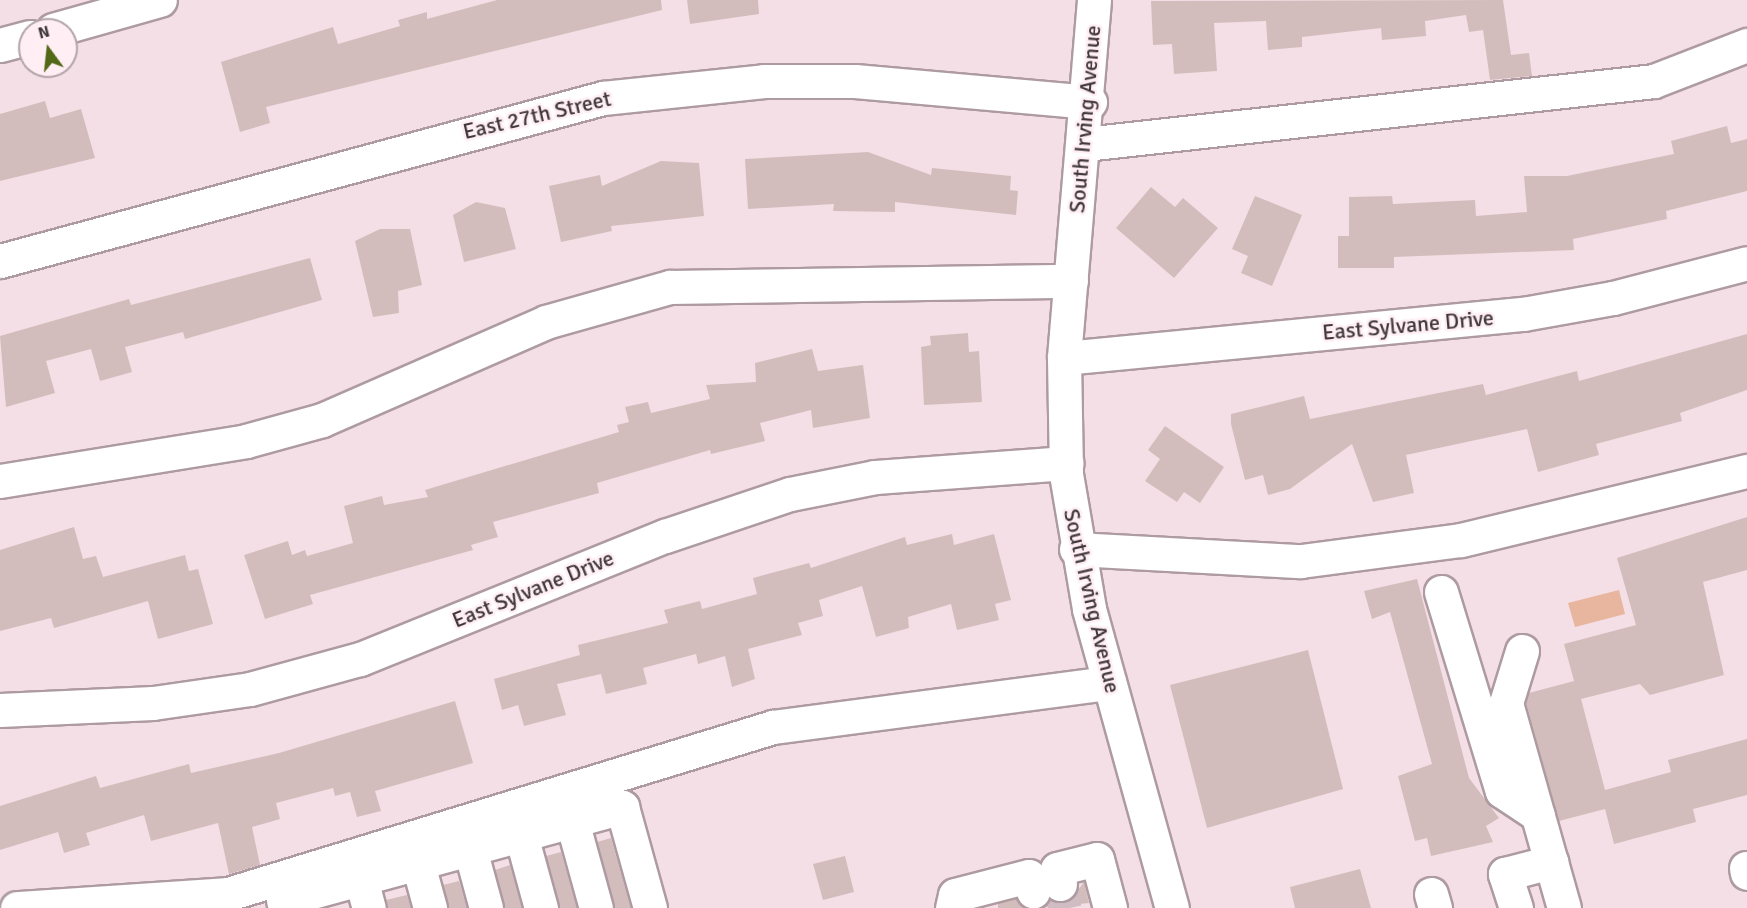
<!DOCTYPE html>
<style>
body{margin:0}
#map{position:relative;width:1747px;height:908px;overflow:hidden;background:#f4dfe6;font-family:Signika,sans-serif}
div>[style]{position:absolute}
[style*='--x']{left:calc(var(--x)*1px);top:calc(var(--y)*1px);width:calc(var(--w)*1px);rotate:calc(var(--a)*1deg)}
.green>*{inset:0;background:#e8b59e}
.building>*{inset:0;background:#d3bdbc}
.minor-tunnel>*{height:33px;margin-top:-16.5px;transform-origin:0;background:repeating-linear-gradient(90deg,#d0bdc4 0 33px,transparent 0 49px)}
.roads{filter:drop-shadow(2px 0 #ae9ba2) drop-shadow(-2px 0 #ae9ba2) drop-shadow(0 2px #ae9ba2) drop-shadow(0 -2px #ae9ba2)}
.minor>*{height:33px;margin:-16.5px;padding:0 16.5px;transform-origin:16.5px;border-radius:16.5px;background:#fff}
span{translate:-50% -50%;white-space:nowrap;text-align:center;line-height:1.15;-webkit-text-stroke:5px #ffeef4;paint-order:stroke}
.street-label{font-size:22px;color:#3f373a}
.north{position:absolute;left:18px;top:18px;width:60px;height:60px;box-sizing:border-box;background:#ffeef4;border:2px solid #b2a5aa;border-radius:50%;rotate:345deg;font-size:16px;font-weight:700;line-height:24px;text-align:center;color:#3f373a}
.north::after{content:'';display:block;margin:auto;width:21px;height:27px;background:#536816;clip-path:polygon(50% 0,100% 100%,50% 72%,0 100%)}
</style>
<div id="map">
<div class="green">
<div style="clip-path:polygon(1619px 590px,1625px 614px,1575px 627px,1568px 603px)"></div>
</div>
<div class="building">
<div style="clip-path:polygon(497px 0,661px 0,662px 10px,266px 107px,270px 123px,240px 132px,221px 62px,333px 27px,338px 44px,400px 26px,398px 20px,427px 12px,427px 19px)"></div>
<div style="clip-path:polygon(687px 0,758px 0,759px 14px,690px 24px)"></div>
<div style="clip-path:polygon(1503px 0,1511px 55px,1529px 53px,1532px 76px,1490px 80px,1483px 30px,1469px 32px,1466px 15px,1425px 21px,1426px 36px,1382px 40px,1381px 28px,1302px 37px,1302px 47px,1268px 50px,1266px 21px,1214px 23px,1217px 71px,1174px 74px,1172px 44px,1153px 45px,1151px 1px)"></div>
<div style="clip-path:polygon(45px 101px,50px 118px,81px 109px,95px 158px,0 181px,0 114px)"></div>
<div style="clip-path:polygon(1727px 126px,1731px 143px,1747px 139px,1747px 191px,1666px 211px,1667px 219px,1573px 239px,1574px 250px,1394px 257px,1394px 268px,1338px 268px,1338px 236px,1349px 236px,1349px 197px,1392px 196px,1393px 204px,1475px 200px,1476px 216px,1527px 212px,1524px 176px,1567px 176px,1674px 154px,1671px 141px)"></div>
<div style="clip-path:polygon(868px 152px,931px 175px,932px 168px,1011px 176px,1010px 190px,1018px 191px,1016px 215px,895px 202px,895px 212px,833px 211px,834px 204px,748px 209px,745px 159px)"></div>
<div style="clip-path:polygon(661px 161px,699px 163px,704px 216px,611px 226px,612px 231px,561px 242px,549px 186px,600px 175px,602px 186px)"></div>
<div style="clip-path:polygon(1151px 187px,1175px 207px,1183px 198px,1218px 228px,1174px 278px,1116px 228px)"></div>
<div style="clip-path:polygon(1255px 196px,1302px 215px,1272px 286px,1241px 273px,1248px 256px,1232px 249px)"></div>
<div style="clip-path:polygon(476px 202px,505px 208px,516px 249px,464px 262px,453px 215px)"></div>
<div style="clip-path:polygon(380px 229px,410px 229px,422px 285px,398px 291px,399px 313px,373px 317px,355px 241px)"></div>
<div style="clip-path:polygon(310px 258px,322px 300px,185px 339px,183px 332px,125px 347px,132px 372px,100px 381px,91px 349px,46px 361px,55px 393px,6px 407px,0 336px,129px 299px,131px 305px)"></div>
<div style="clip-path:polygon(968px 333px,969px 352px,979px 351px,982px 402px,924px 405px,921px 347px,931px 345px,930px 336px)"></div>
<div style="clip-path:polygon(1747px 334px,1747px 390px,1680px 413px,1682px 421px,1596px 444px,1599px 455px,1538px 472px,1527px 429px,1406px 455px,1414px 493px,1373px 502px,1352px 444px,1290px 489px,1268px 495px,1263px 475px,1245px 480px,1231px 424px,1231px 414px,1304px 396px,1310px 419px,1483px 384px,1486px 395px,1577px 371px,1579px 381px)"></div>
<div style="clip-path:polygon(812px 349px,818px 371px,863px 365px,870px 418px,813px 428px,811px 410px,760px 423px,765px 441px,711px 454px,710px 450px,597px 483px,599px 493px,493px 522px,498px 537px,471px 545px,473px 550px,310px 595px,313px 604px,265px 619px,244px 555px,288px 541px,292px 555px,305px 550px,307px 556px,353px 543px,344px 506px,382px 496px,384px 505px,428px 497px,425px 490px,619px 432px,617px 425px,629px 422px,625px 407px,648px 402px,651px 413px,710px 399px,706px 385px,756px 382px,755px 363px)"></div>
<div style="clip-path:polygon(1165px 426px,1224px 467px,1200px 503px,1184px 492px,1177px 502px,1145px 481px,1160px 459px,1148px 450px)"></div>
<div style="clip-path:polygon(1747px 517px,1747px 570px,1703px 582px,1724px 675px,1650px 695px,1640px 684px,1581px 699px,1605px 790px,1671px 772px,1668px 760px,1747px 739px,1747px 795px,1693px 809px,1696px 822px,1614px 844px,1605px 809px,1559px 821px,1526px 703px,1529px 693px,1574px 681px,1564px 644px,1636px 625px,1617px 558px)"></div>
<div style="clip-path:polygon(74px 527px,83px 559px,96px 556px,103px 577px,185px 555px,189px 571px,198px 569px,213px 624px,158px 639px,148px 601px,54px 628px,51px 618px,0 631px,0 550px)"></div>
<div style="clip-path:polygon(952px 534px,954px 545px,994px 534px,1011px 600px,995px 604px,999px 620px,957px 630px,951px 604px,908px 617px,909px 628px,876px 637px,862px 586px,819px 600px,823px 616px,798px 623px,802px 635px,748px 649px,755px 679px,732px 687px,725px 656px,698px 664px,696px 654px,643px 668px,647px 684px,606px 694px,601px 674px,557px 684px,566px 715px,524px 726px,518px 705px,502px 710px,494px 679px,580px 655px,578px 645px,668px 623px,664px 610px,700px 601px,702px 609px,757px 594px,753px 578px,809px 563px,811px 568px,905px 537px,907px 545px)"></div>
<div style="clip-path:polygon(1417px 579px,1469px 778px,1499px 818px,1486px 826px,1493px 842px,1431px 856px,1427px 838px,1415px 841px,1398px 776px,1432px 764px,1390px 612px,1372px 619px,1364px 591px)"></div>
<div style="clip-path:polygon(1308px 650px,1343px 789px,1207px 828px,1170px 685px)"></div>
<div style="clip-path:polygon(455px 701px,473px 763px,375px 791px,381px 811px,357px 817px,350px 792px,335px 796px,333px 788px,276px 803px,280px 819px,252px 827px,260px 865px,229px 874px,218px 823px,151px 841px,144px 815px,86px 833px,90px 845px,64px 853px,58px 832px,0 850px,0 806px,96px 776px,100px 788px,189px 764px,191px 773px,279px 753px)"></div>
<div style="clip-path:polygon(611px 838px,631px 908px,614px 908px,597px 842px)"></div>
<div style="clip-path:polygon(561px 852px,577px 908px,559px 908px,546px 856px)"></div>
<div style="clip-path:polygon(845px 856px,854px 892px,823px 900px,813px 864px)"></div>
<div style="clip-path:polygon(510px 865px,522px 908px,504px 908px,495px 870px)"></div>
<div style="clip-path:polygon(1360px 869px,1371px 908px,1295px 908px,1290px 887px)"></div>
<div style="clip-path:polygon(459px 881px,467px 908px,448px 908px,443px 885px)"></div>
<div style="clip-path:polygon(1084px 882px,1089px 903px,1040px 908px,1049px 899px,1072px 898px)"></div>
<div style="clip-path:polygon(407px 895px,411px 908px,387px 908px,386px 900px)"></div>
<div style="clip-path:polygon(1016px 899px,1026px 908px,998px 908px,998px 903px)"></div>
</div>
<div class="minor-tunnel">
<div style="--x:1060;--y:884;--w:25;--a:78"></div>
</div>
<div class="roads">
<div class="minor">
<div style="--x:1094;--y:0;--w:359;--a:94.8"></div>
<div style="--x:1064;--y:358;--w:116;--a:89"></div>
<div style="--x:1066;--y:474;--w:137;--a:80.3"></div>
<div style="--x:1089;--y:609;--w:310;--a:74.5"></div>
<div style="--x:53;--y:30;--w:111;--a:-15.7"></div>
<div style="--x:0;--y:45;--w:31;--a:-15"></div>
<div style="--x:1085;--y:144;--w:572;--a:-6.32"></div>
<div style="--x:1654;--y:81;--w:100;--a:-21.2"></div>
<div style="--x:0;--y:261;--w:625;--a:-15.13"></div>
<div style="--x:603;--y:98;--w:162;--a:-6"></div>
<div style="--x:764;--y:81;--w:91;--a:0"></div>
<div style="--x:855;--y:81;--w:236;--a:5.1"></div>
<div style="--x:1064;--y:358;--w:461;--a:-5.5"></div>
<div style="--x:1523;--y:314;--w:91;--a:-10.1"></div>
<div style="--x:1613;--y:298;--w:138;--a:-14.6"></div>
<div style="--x:0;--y:481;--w:249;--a:-9.2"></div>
<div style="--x:246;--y:441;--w:79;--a:-15.4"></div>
<div style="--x:322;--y:420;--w:244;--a:-23.6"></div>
<div style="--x:546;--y:322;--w:129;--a:-15.8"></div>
<div style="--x:670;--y:287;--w:401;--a:-0.9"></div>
<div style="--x:1076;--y:549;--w:225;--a:3.1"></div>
<div style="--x:1301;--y:561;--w:161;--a:-7.5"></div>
<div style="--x:1461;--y:540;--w:294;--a:-13.6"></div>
<div style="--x:1441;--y:592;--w:208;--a:73"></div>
<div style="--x:1502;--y:791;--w:43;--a:33.7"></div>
<div style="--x:1522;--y:651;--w:54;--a:107.1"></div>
<div style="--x:1506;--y:703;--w:213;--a:74.2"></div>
<div style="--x:0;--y:710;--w:153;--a:-2.6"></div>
<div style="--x:153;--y:703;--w:98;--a:-8.2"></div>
<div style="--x:250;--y:689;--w:114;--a:-15.3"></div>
<div style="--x:360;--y:659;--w:329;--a:-22"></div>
<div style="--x:665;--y:536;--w:132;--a:-18.6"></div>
<div style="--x:790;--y:494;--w:87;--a:-11.3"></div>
<div style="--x:875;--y:477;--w:192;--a:-4.2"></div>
<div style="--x:572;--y:821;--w:90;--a:74.6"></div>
<div style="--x:521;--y:835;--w:76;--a:74.7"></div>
<div style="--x:470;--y:849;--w:61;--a:74.8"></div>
<div style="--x:418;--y:864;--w:46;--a:74.7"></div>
<div style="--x:1746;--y:868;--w:5;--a:79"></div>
<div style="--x:361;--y:879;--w:30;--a:75"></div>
<div style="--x:1060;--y:884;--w:15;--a:-101"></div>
<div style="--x:1057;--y:869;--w:41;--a:-14"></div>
<div style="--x:1097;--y:859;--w:51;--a:75.1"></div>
<div style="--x:308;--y:893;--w:326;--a:-15.3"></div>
<div style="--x:622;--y:807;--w:105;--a:74.5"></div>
<div style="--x:1431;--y:894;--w:15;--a:74"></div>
<div style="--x:283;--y:900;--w:8;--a:76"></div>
<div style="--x:17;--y:908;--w:211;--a:-3.8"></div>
<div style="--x:228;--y:894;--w:570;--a:-17.04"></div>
<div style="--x:773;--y:727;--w:339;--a:-7.5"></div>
<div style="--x:952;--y:908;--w:13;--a:-77"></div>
<div style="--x:955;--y:895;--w:76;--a:-14.4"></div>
<div style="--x:1029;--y:876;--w:16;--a:75"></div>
<div style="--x:1516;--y:908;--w:36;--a:-108"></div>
<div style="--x:1505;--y:874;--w:48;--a:-14.6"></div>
</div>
</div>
<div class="street-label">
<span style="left:537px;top:115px;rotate:-13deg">East 27th Street</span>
<span style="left:1085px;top:119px;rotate:-85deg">South Irving Avenue</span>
<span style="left:1408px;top:325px;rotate:-5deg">East Sylvane Drive</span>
<span style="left:533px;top:589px;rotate:-22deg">East Sylvane Drive</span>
<span style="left:1092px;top:601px;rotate:77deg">South Irving Avenue</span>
</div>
<div class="north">N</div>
</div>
